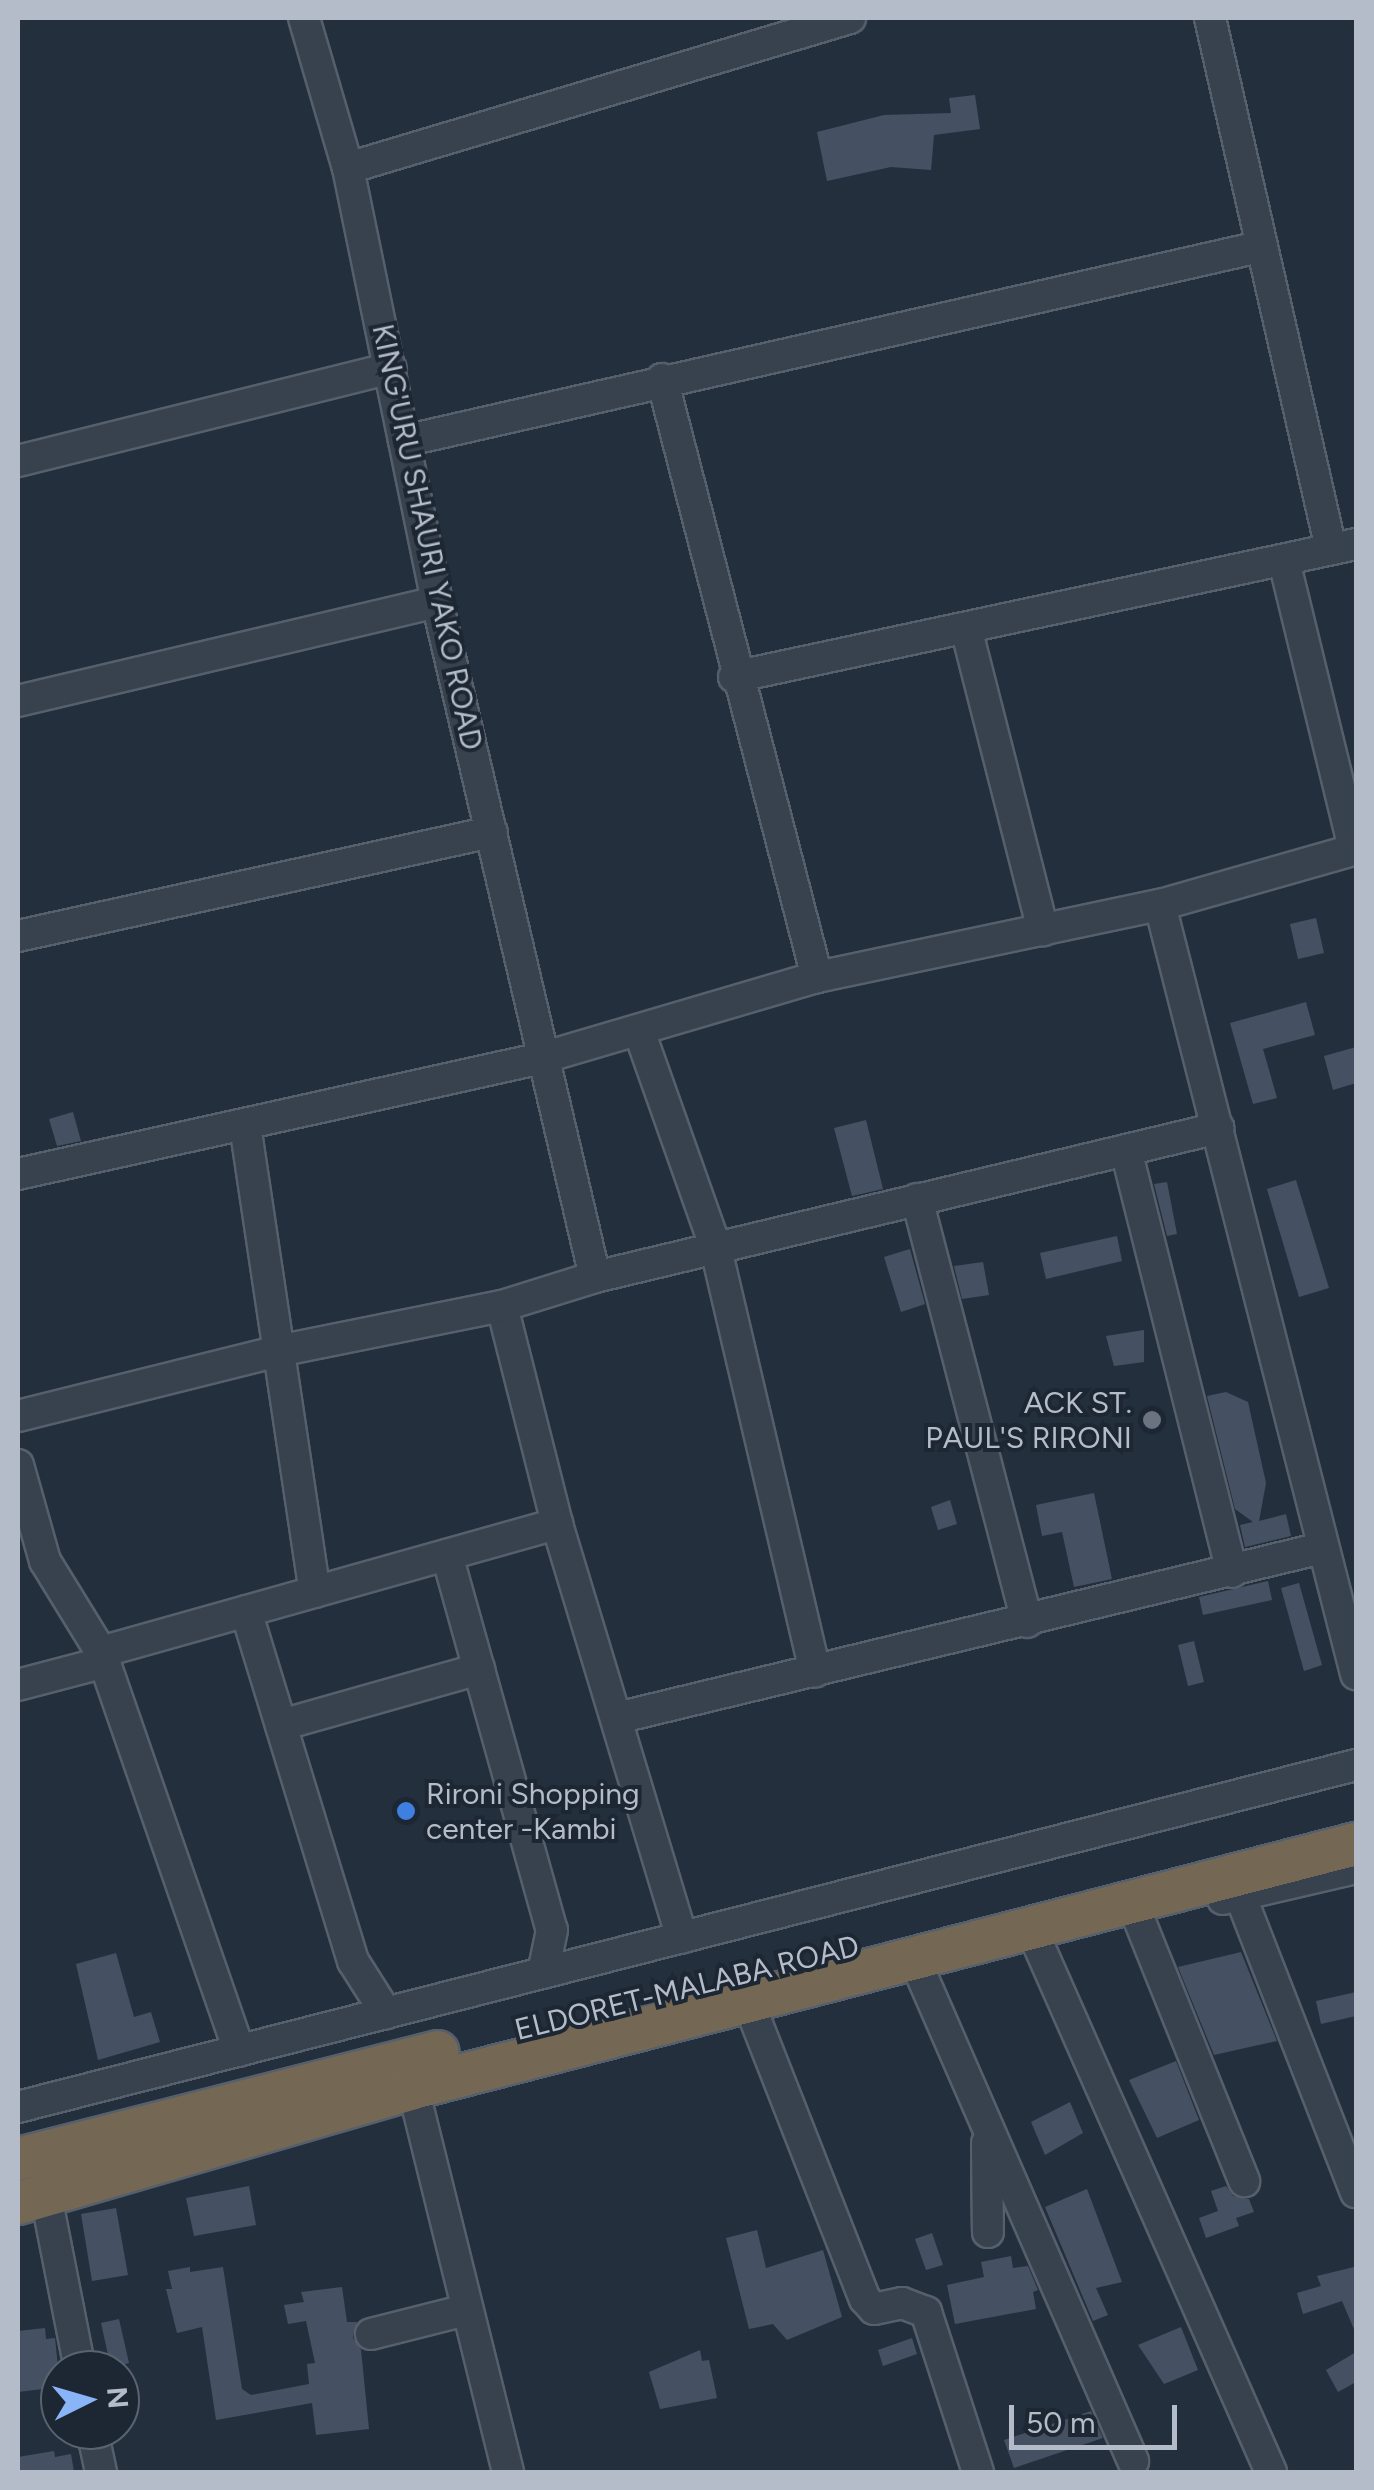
<!DOCTYPE html>
<style>
body{margin:0}
#map{position:relative;width:1374px;height:2490px;overflow:hidden;background:#242f3e;font-family:Figtree,sans-serif}
div>[style]{position:absolute}
[style*='--x']{left:calc(var(--x)*1px);top:calc(var(--y)*1px);width:calc(var(--w)*1px);rotate:calc(var(--a)*1deg)}
.building>*{inset:0;background:#455162}
.roads{filter:drop-shadow(2px 0 #565f6c) drop-shadow(-2px 0 #565f6c) drop-shadow(0 2px #565f6c) drop-shadow(0 -2px #565f6c)}
.minor>*{height:30px;margin:-15px;padding:0 15px;transform-origin:15px;border-radius:15px;background:#38414e}
.highway>*{height:42px;margin:-21px;padding:0 21px;transform-origin:21px;border-radius:21px;background:#746855}
.dots>*{width:28px;height:28px;translate:-50% -50%;box-sizing:border-box;border:5px solid #1d2633;border-radius:50%}
span{translate:-50% -50%;white-space:nowrap;text-align:center;line-height:1.15;-webkit-text-stroke:8px #1d2633;paint-order:stroke}
.street-label{font-size:30px;color:#b4bcc9}
.poi-label{font-size:30px;color:#b4bcc9}
.right{translate:-100% -50%;text-align:right}
.left{translate:0 -50%;text-align:left}
.frame{position:absolute;inset:0;border:20px solid #b4bcc9;pointer-events:none}
.north{position:absolute;left:40px;top:2350px;width:100px;height:100px;box-sizing:border-box;background:#1d2633;border:2px solid #59626f;border-radius:50%;rotate:85deg;font-size:28px;font-weight:700;line-height:40px;text-align:center;color:#b4bcc9}
.north::after{content:'';display:block;margin:auto;width:35px;height:45px;background:#8ab4f8;clip-path:polygon(50% 0,100% 100%,50% 72%,0 100%)}
.scale{position:absolute;left:1009px;top:2405px;width:168px;height:45px;box-sizing:border-box;border:5px solid #b4bcc9;border-top:0;padding-left:12px;font-size:30px;line-height:35px;white-space:nowrap;color:#b4bcc9;-webkit-text-stroke:8px #1d2633;paint-order:stroke}
</style>
<div id="map">
<div class="building">
<div style="clip-path:polygon(975px 95px,980px 129px,934px 135px,931px 170px,891px 167px,827px 181px,817px 132px,884px 115px,951px 113px,949px 98px)"></div>
<div style="clip-path:polygon(1316px 918px,1324px 953px,1298px 959px,1290px 924px)"></div>
<div style="clip-path:polygon(1306px 1002px,1315px 1035px,1263px 1049px,1277px 1098px,1253px 1104px,1230px 1023px)"></div>
<div style="clip-path:polygon(1356px 1047px,1356px 1083px,1333px 1090px,1324px 1056px)"></div>
<div style="clip-path:polygon(73px 1112px,81px 1141px,57px 1146px,49px 1119px)"></div>
<div style="clip-path:polygon(866px 1120px,883px 1189px,852px 1196px,834px 1128px)"></div>
<div style="clip-path:polygon(1296px 1180px,1329px 1288px,1299px 1297px,1267px 1189px)"></div>
<div style="clip-path:polygon(1167px 1182px,1177px 1234px,1167px 1236px,1154px 1184px)"></div>
<div style="clip-path:polygon(1117px 1236px,1122px 1261px,1046px 1279px,1040px 1253px)"></div>
<div style="clip-path:polygon(910px 1249px,925px 1304px,901px 1312px,884px 1257px)"></div>
<div style="clip-path:polygon(983px 1262px,989px 1295px,962px 1299px,954px 1266px)"></div>
<div style="clip-path:polygon(1144px 1330px,1144px 1362px,1114px 1366px,1106px 1336px)"></div>
<div style="clip-path:polygon(1226px 1392px,1248px 1402px,1266px 1483px,1259px 1521px,1286px 1514px,1291px 1536px,1245px 1547px,1240px 1525px,1253px 1522px,1235px 1509px,1207px 1396px)"></div>
<div style="clip-path:polygon(1094px 1493px,1112px 1579px,1074px 1587px,1062px 1532px,1042px 1536px,1036px 1505px)"></div>
<div style="clip-path:polygon(950px 1500px,957px 1524px,938px 1530px,931px 1507px)"></div>
<div style="clip-path:polygon(1268px 1581px,1272px 1600px,1203px 1615px,1199px 1597px)"></div>
<div style="clip-path:polygon(1299px 1583px,1322px 1665px,1304px 1671px,1281px 1588px)"></div>
<div style="clip-path:polygon(1194px 1641px,1204px 1682px,1188px 1686px,1178px 1645px)"></div>
<div style="clip-path:polygon(1241px 1952px,1277px 2041px,1214px 2055px,1178px 1967px)"></div>
<div style="clip-path:polygon(116px 1953px,134px 2017px,151px 2012px,160px 2042px,98px 2060px,76px 1964px)"></div>
<div style="clip-path:polygon(1356px 1992px,1356px 2016px,1321px 2024px,1316px 2001px)"></div>
<div style="clip-path:polygon(1176px 2061px,1199px 2120px,1157px 2138px,1129px 2080px)"></div>
<div style="clip-path:polygon(1070px 2102px,1083px 2133px,1045px 2155px,1031px 2122px)"></div>
<div style="clip-path:polygon(249px 2186px,256px 2225px,194px 2236px,186px 2198px)"></div>
<div style="clip-path:polygon(1226px 2186px,1233px 2196px,1249px 2199px,1254px 2212px,1236px 2218px,1239px 2226px,1206px 2238px,1199px 2218px,1218px 2211px,1211px 2191px)"></div>
<div style="clip-path:polygon(1087px 2189px,1122px 2282px,1096px 2288px,1108px 2315px,1093px 2321px,1045px 2207px)"></div>
<div style="clip-path:polygon(116px 2208px,128px 2275px,92px 2281px,81px 2214px)"></div>
<div style="clip-path:polygon(757px 2230px,766px 2268px,823px 2250px,842px 2317px,787px 2340px,773px 2324px,749px 2329px,726px 2238px)"></div>
<div style="clip-path:polygon(932px 2233px,943px 2265px,926px 2270px,915px 2239px)"></div>
<div style="clip-path:polygon(1011px 2256px,1013px 2268px,1028px 2266px,1038px 2290px,1033px 2292px,1036px 2309px,955px 2324px,947px 2285px,984px 2277px,981px 2262px)"></div>
<div style="clip-path:polygon(190px 2267px,190px 2272px,223px 2267px,242px 2389px,251px 2395px,309px 2384px,307px 2364px,315px 2363px,306px 2321px,288px 2324px,284px 2305px,304px 2302px,301px 2292px,342px 2287px,347px 2322px,357px 2322px,353px 2338px,361px 2350px,369px 2429px,316px 2435px,312px 2403px,216px 2420px,202px 2327px,177px 2333px,166px 2289px,172px 2289px,168px 2271px)"></div>
<div style="clip-path:polygon(1354px 2267px,1356px 2334px,1342px 2301px,1303px 2314px,1297px 2293px,1321px 2286px,1317px 2276px)"></div>
<div style="clip-path:polygon(119px 2319px,129px 2363px,111px 2368px,101px 2323px)"></div>
<div style="clip-path:polygon(1181px 2327px,1198px 2370px,1164px 2384px,1138px 2345px)"></div>
<div style="clip-path:polygon(45px 2328px,46px 2339px,55px 2338px,60px 2387px,18px 2392px,18px 2331px)"></div>
<div style="clip-path:polygon(912px 2338px,917px 2354px,883px 2366px,878px 2350px)"></div>
<div style="clip-path:polygon(700px 2350px,702px 2361px,709px 2360px,717px 2398px,660px 2409px,649px 2372px)"></div>
<div style="clip-path:polygon(1356px 2352px,1356px 2382px,1338px 2392px,1326px 2370px)"></div>
<div style="clip-path:polygon(1091px 2411px,1103px 2438px,1014px 2468px,1004px 2440px)"></div>
<div style="clip-path:polygon(54px 2451px,55px 2457px,71px 2454px,74px 2472px,20px 2472px,18px 2457px)"></div>
</div>
<div class="roads">
<div class="minor">
<div style="--x:304;--y:18;--w:156;--a:73.7"></div>
<div style="--x:348;--y:168;--w:443;--a:78.4"></div>
<div style="--x:437;--y:602;--w:693;--a:76.83"></div>
<div style="--x:1210;--y:18;--w:545;--a:77.16"></div>
<div style="--x:348;--y:168;--w:524;--a:-16.64"></div>
<div style="--x:662;--y:379;--w:618;--a:75.47"></div>
<div style="--x:404;--y:441;--w:877;--a:-12.78"></div>
<div style="--x:18;--y:461;--w:384;--a:-14"></div>
<div style="--x:1284;--y:561;--w:296;--a:76.3"></div>
<div style="--x:966;--y:628;--w:312;--a:75.7"></div>
<div style="--x:734;--y:677;--w:636;--a:-12.07"></div>
<div style="--x:18;--y:701;--w:431;--a:-13.3"></div>
<div style="--x:1160;--y:905;--w:794;--a:75.7"></div>
<div style="--x:18;--y:936;--w:485;--a:-12.4"></div>
<div style="--x:639;--y:1031;--w:231;--a:70.5"></div>
<div style="--x:716;--y:1249;--w:434;--a:76.8"></div>
<div style="--x:245;--y:1125;--w:472;--a:81.5"></div>
<div style="--x:1126;--y:1150;--w:435;--a:75.9"></div>
<div style="--x:18;--y:1174;--w:537;--a:-12.48"></div>
<div style="--x:542;--y:1058;--w:287;--a:-16.4"></div>
<div style="--x:817;--y:977;--w:350;--a:-11.9"></div>
<div style="--x:1160;--y:905;--w:204;--a:-15.9"></div>
<div style="--x:917;--y:1199;--w:437;--a:75.4"></div>
<div style="--x:502;--y:1306;--w:225;--a:75.8"></div>
<div style="--x:557;--y:1524;--w:432;--a:73.2"></div>
<div style="--x:18;--y:1416;--w:268;--a:-14"></div>
<div style="--x:278;--y:1351;--w:228;--a:-11.4"></div>
<div style="--x:502;--y:1306;--w:97;--a:-17.3"></div>
<div style="--x:595;--y:1277;--w:641;--a:-13.45"></div>
<div style="--x:18;--y:1465;--w:100;--a:74.3"></div>
<div style="--x:45;--y:1561;--w:107;--a:58.4"></div>
<div style="--x:101;--y:1652;--w:422;--a:70.9"></div>
<div style="--x:447;--y:1555;--w:389;--a:74.4"></div>
<div style="--x:552;--y:1930;--w:44;--a:101.8"></div>
<div style="--x:246;--y:1611;--w:366;--a:73"></div>
<div style="--x:353;--y:1961;--w:62;--a:57.6"></div>
<div style="--x:101;--y:1652;--w:474;--a:-15.7"></div>
<div style="--x:18;--y:1685;--w:90;--a:-14.8"></div>
<div style="--x:617;--y:1718;--w:725;--a:-13.56"></div>
<div style="--x:281;--y:1725;--w:206;--a:-15.8"></div>
<div style="--x:1240;--y:1895;--w:319;--a:68.7"></div>
<div style="--x:1223;--y:1899;--w:137;--a:-13.1"></div>
<div style="--x:1132;--y:1902;--w:301;--a:68.1"></div>
<div style="--x:1031;--y:1928;--w:595;--a:66.19"></div>
<div style="--x:914;--y:1958;--w:549;--a:66.47"></div>
<div style="--x:748;--y:2001;--w:320;--a:68.6"></div>
<div style="--x:865;--y:2299;--w:13;--a:48"></div>
<div style="--x:874;--y:2309;--w:29;--a:-12"></div>
<div style="--x:902;--y:2303;--w:26;--a:21"></div>
<div style="--x:926;--y:2312;--w:168;--a:72"></div>
<div style="--x:413;--y:2088;--w:396;--a:76.1"></div>
<div style="--x:18;--y:2107;--w:1381;--a:-14.34"></div>
<div style="--x:987;--y:2143;--w:89;--a:89.4"></div>
<div style="--x:46;--y:2196;--w:177;--a:78.9"></div>
<div style="--x:371;--y:2334;--w:98;--a:-14.2"></div>
<div style="--x:92;--y:2430;--w:43;--a:77.9"></div>
</div>
<div class="highway">
<div style="--x:18;--y:2159;--w:433;--a:-14.3"></div>
<div style="--x:18;--y:2203;--w:411;--a:-16.2"></div>
<div style="--x:413;--y:2088;--w:974;--a:-14.51"></div>
</div>
</div>
<div class="dots">
<div style="left:1152px;top:1420px;background:#6b7280"></div>
<div style="left:406px;top:1811px;background:#3f7fe0"></div>
</div>
<div class="street-label">
<span style="left:427px;top:537px;rotate:78deg">KING'URU SHAURI YAKO ROAD</span>
<span style="left:687px;top:1988px;rotate:-14deg">ELDORET-MALABA ROAD</span>
</div>
<div class="poi-label">
<span class="right" style="left:1132px;top:1420px">ACK ST.<br>PAUL'S RIRONI</span>
<span class="left" style="left:426px;top:1811px">Rironi Shopping<br>center -Kambi</span>
</div>
<div class="frame"></div>
<div class="north">N</div>
<div class="scale">50 m</div>
</div>
